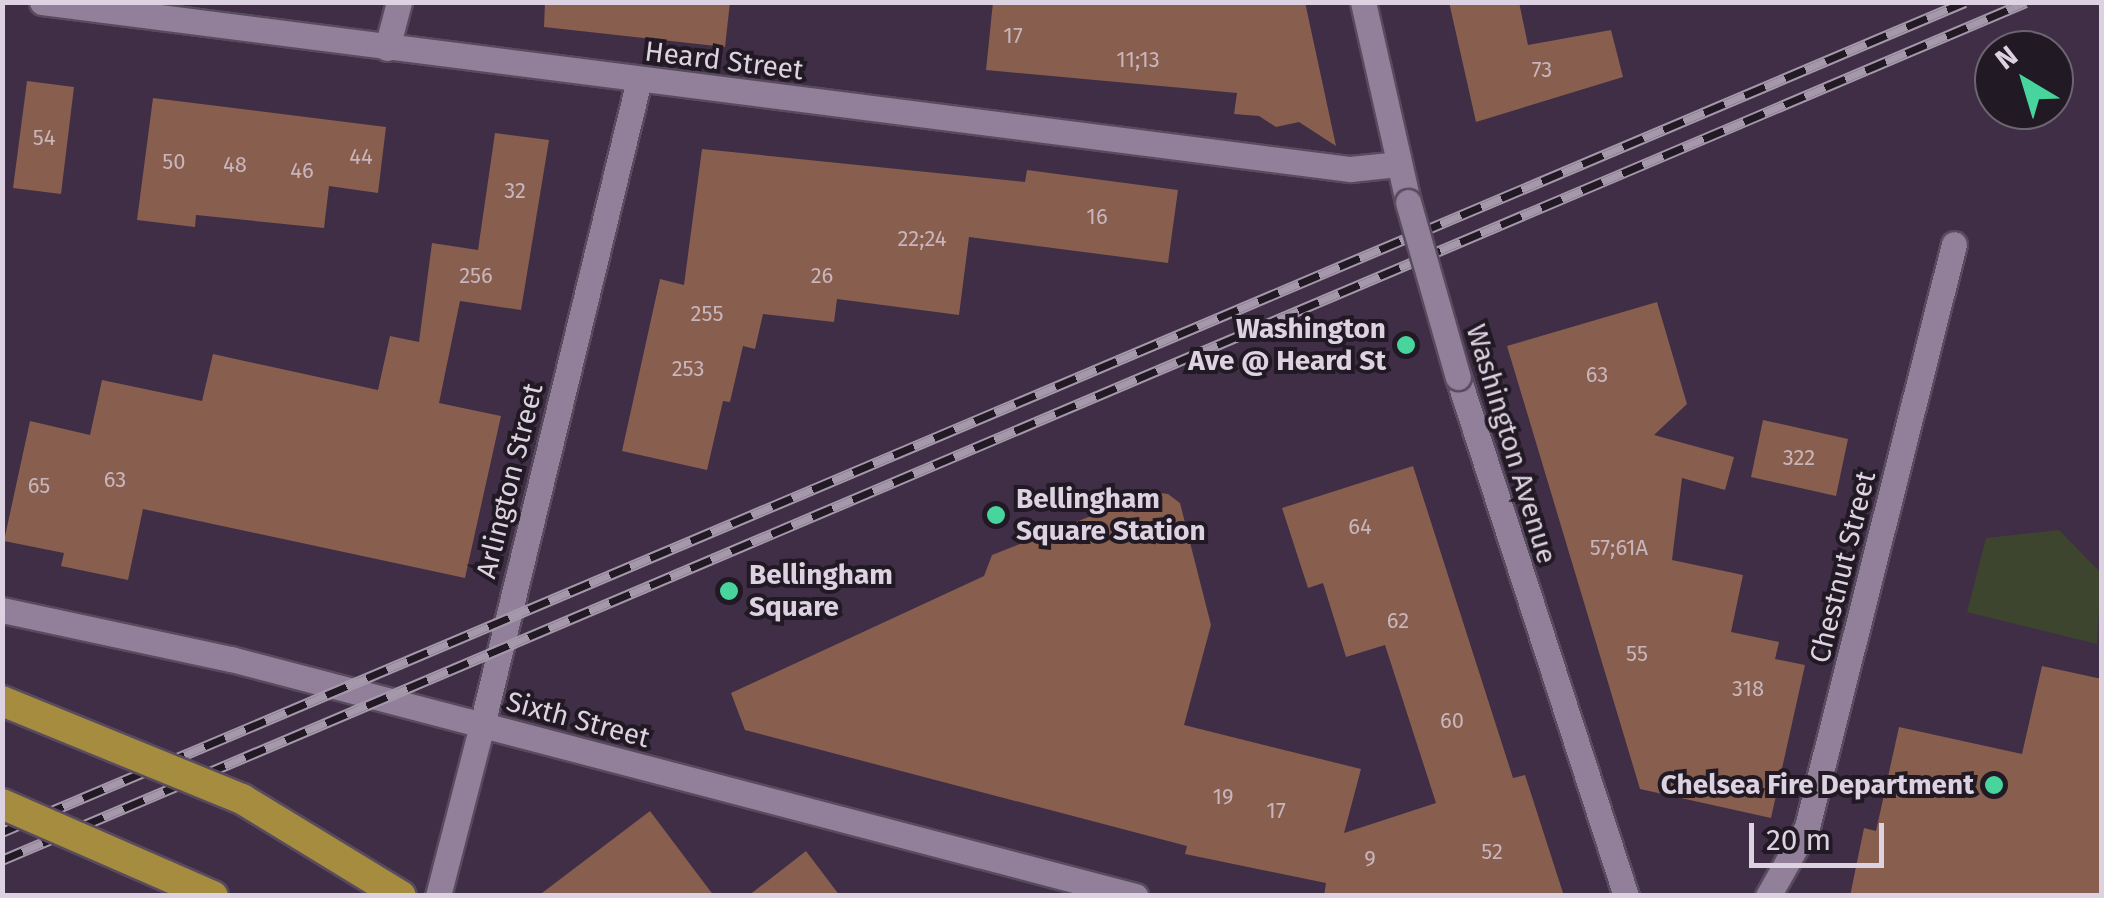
<!DOCTYPE html>
<style>
body{margin:0}
#map{position:relative;width:2104px;height:898px;overflow:hidden;background:#3f2e45;font-family:"Fira Sans",sans-serif}
div>[style]{position:absolute}
[style*='--x']{left:calc(var(--x)*1px);top:calc(var(--y)*1px);width:calc(var(--w)*1px);rotate:calc(var(--a)*1deg)}
.green>*{inset:0;background:#3d452f}
.building>*{inset:0;background:#885e4e}
.roads{filter:drop-shadow(2px 0 #594b5e) drop-shadow(-2px 0 #594b5e) drop-shadow(0 2px #594b5e) drop-shadow(0 -2px #594b5e)}
.street>*{height:25px;margin:-12.5px;padding:0 12.5px;transform-origin:12.5px;border-radius:12.5px;background:#927f9a}
.secondary>*{height:25px;margin:-12.5px;padding:0 12.5px;transform-origin:12.5px;border-radius:12.5px;background:#927f9a}
.rail>*{height:11px;margin-top:-5.5px;transform-origin:0;background:repeating-linear-gradient(90deg,#211a24 0 22px,#a598aa 0 44px);box-sizing:border-box;border-block:2px solid #a598aa}
.bridges{filter:drop-shadow(2px 0 #594b5e) drop-shadow(-2px 0 #594b5e) drop-shadow(0 2px #594b5e) drop-shadow(0 -2px #594b5e)}
.secondary-bridge>*{height:25px;margin:-12.5px;padding:0 12.5px;transform-origin:12.5px;border-radius:12.5px;background:#927f9a}
.highway-bridge>*{height:30px;margin:-15px;padding:0 15px;transform-origin:15px;border-radius:15px;background:#a68c3e}
.dots>*{width:28px;height:28px;translate:-50% -50%;box-sizing:border-box;border:5px solid #211a24;border-radius:50%}
span{translate:-50% -50%;white-space:nowrap;text-align:center;line-height:1.15;-webkit-text-stroke:8px #211a24;paint-order:stroke}
.number-label{font-size:22px;color:#c8b5bc}
.number-label span{-webkit-text-stroke-width:0}
.street-label{font-size:28px;color:#ddd2e1}
.poi-label{font-size:28px;color:#ddd2e1;font-weight:700}
.right{translate:-100% -50%;text-align:right}
.left{translate:0 -50%;text-align:left}
.frame{position:absolute;inset:0;border:5px solid #ddd2e1;pointer-events:none}
.north{position:absolute;left:1974px;top:30px;width:100px;height:100px;box-sizing:border-box;background:#211a24;border:2px solid #6c6470;border-radius:50%;rotate:322deg;font-size:28px;font-weight:700;line-height:40px;text-align:center;color:#ddd2e1}
.north::after{content:'';display:block;margin:auto;width:35px;height:45px;background:#48d49d;clip-path:polygon(50% 0,100% 100%,50% 72%,0 100%)}
.scale{position:absolute;left:1749px;top:823px;width:135px;height:45px;box-sizing:border-box;border:5px solid #ddd2e1;border-top:0;padding-left:12px;font-size:30px;line-height:35px;white-space:nowrap;color:#ddd2e1;-webkit-text-stroke:8px #211a24;paint-order:stroke}
</style>
<div id="map">
<div class="green">
<div style="clip-path:polygon(2059px 530px,2101px 573px,2097px 644px,1967px 612px,1986px 538px)"></div>
</div>
<div class="building">
<div style="clip-path:polygon(545px 2px,730px 2px,725px 47px,544px 27px)"></div>
<div style="clip-path:polygon(993px 2px,1305px 2px,1336px 146px,1299px 122px,1276px 127px,1259px 116px,1234px 114px,1237px 93px,986px 70px)"></div>
<div style="clip-path:polygon(1449px 2px,1519px 2px,1528px 45px,1611px 30px,1623px 77px,1476px 122px)"></div>
<div style="clip-path:polygon(27px 81px,74px 87px,61px 194px,13px 188px)"></div>
<div style="clip-path:polygon(153px 98px,386px 127px,378px 193px,329px 186px,324px 228px,196px 215px,195px 227px,137px 220px)"></div>
<div style="clip-path:polygon(495px 133px,549px 140px,521px 310px,460px 301px,439px 403px,501px 416px,465px 578px,143px 509px,128px 580px,61px 566px,64px 553px,4px 541px,30px 421px,90px 435px,102px 380px,202px 401px,213px 354px,378px 390px,390px 336px,419px 342px,432px 243px,478px 250px)"></div>
<div style="clip-path:polygon(702px 149px,1025px 182px,1027px 170px,1178px 190px,1168px 263px,969px 237px,959px 315px,837px 299px,834px 322px,763px 314px,755px 349px,743px 346px,730px 402px,723px 401px,707px 470px,622px 451px,660px 279px,684px 285px)"></div>
<div style="clip-path:polygon(1657px 302px,1687px 404px,1654px 435px,1734px 457px,1725px 490px,1682px 478px,1672px 560px,1743px 575px,1731px 632px,1779px 642px,1775px 659px,1805px 665px,1771px 818px,1640px 789px,1507px 346px)"></div>
<div style="clip-path:polygon(1763px 420px,1848px 439px,1836px 496px,1751px 477px)"></div>
<div style="clip-path:polygon(1413px 466px,1513px 778px,1525px 775px,1564px 896px,1324px 896px,1326px 883px,1185px 854px,1187px 846px,745px 730px,731px 693px,984px 576px,992px 555px,1152px 492px,1168px 494px,1180px 503px,1211px 625px,1184px 725px,1361px 769px,1344px 833px,1436px 803px,1385px 645px,1346px 657px,1323px 583px,1308px 588px,1282px 508px)"></div>
<div style="clip-path:polygon(2042px 666px,2102px 679px,2102px 896px,1850px 896px,1864px 828px,1876px 831px,1899px 727px,2022px 754px)"></div>
<div style="clip-path:polygon(650px 811px,714px 896px,538px 896px)"></div>
<div style="clip-path:polygon(806px 851px,840px 896px,748px 896px)"></div>
</div>
<div class="roads">
<div class="street">
<div style="--x:42;--y:2;--w:1319;--a:7.28"></div>
<div style="--x:1350;--y:169;--w:48;--a:-5.9"></div>
<div style="--x:387;--y:48;--w:48;--a:-75.4"></div>
<div style="--x:482;--y:725;--w:664;--a:-76.32"></div>
<div style="--x:1768;--y:896;--w:79;--a:-60.5"></div>
<div style="--x:1807;--y:827;--w:601;--a:-75.85"></div>
</div>
<div class="secondary">
<div style="--x:1363;--y:2;--w:205;--a:77.3"></div>
<div style="--x:1458;--y:377;--w:546;--a:72.06"></div>
<div style="--x:2;--y:610;--w:234;--a:12.1"></div>
<div style="--x:231;--y:659;--w:935;--a:14.69"></div>
<div style="--x:438;--y:896;--w:177;--a:-75.6"></div>
</div>
</div>
<div class="rail">
<div style="--x:2;--y:832;--w:2131;--a:-22.92"></div>
<div style="--x:2;--y:860;--w:2198;--a:-22.97"></div>
</div>
<div class="bridges">
<div class="secondary-bridge">
<div style="--x:1408;--y:202;--w:182;--a:74.1"></div>
</div>
<div class="highway-bridge">
<div style="--x:2;--y:701;--w:259;--a:22.2"></div>
<div style="--x:242;--y:799;--w:186;--a:31.4"></div>
<div style="--x:2;--y:804;--w:230;--a:23.6"></div>
</div>
</div>
<div class="dots">
<div style="left:1406px;top:345px;background:#48d49d"></div>
<div style="left:996px;top:515px;background:#48d49d"></div>
<div style="left:729px;top:591px;background:#48d49d"></div>
<div style="left:1994px;top:785px;background:#48d49d"></div>
</div>
<div class="number-label">
<span style="left:1013px;top:36px">17</span>
<span style="left:1138px;top:60px">11;13</span>
<span style="left:1542px;top:70px">73</span>
<span style="left:44px;top:138px">54</span>
<span style="left:361px;top:157px">44</span>
<span style="left:174px;top:162px">50</span>
<span style="left:235px;top:165px">48</span>
<span style="left:302px;top:171px">46</span>
<span style="left:515px;top:191px">32</span>
<span style="left:1097px;top:217px">16</span>
<span style="left:922px;top:239px">22;24</span>
<span style="left:476px;top:276px">256</span>
<span style="left:822px;top:276px">26</span>
<span style="left:707px;top:314px">255</span>
<span style="left:688px;top:369px">253</span>
<span style="left:1597px;top:375px">63</span>
<span style="left:1799px;top:458px">322</span>
<span style="left:115px;top:480px">63</span>
<span style="left:39px;top:486px">65</span>
<span style="left:1360px;top:527px">64</span>
<span style="left:1619px;top:548px">57;61A</span>
<span style="left:1398px;top:621px">62</span>
<span style="left:1637px;top:654px">55</span>
<span style="left:1748px;top:689px">318</span>
<span style="left:1452px;top:721px">60</span>
<span style="left:1223px;top:797px">19</span>
<span style="left:1276px;top:811px">17</span>
<span style="left:1492px;top:852px">52</span>
<span style="left:1370px;top:859px">9</span>
</div>
<div class="street-label">
<span style="left:724px;top:61px;rotate:7deg">Heard Street</span>
<span style="left:1511px;top:444px;rotate:73deg">Washington Avenue</span>
<span style="left:510px;top:481px;rotate:-76deg">Arlington Street</span>
<span style="left:1843px;top:567px;rotate:-76deg">Chestnut Street</span>
<span style="left:578px;top:720px;rotate:15deg">Sixth Street</span>
</div>
<div class="poi-label">
<span class="right" style="left:1386px;top:345px">Washington<br>Ave @ Heard St</span>
<span class="left" style="left:1016px;top:515px">Bellingham<br>Square Station</span>
<span class="left" style="left:749px;top:591px">Bellingham<br>Square</span>
<span class="right" style="left:1974px;top:785px">Chelsea Fire Department</span>
</div>
<div class="frame"></div>
<div class="north">N</div>
<div class="scale">20 m</div>
</div>
